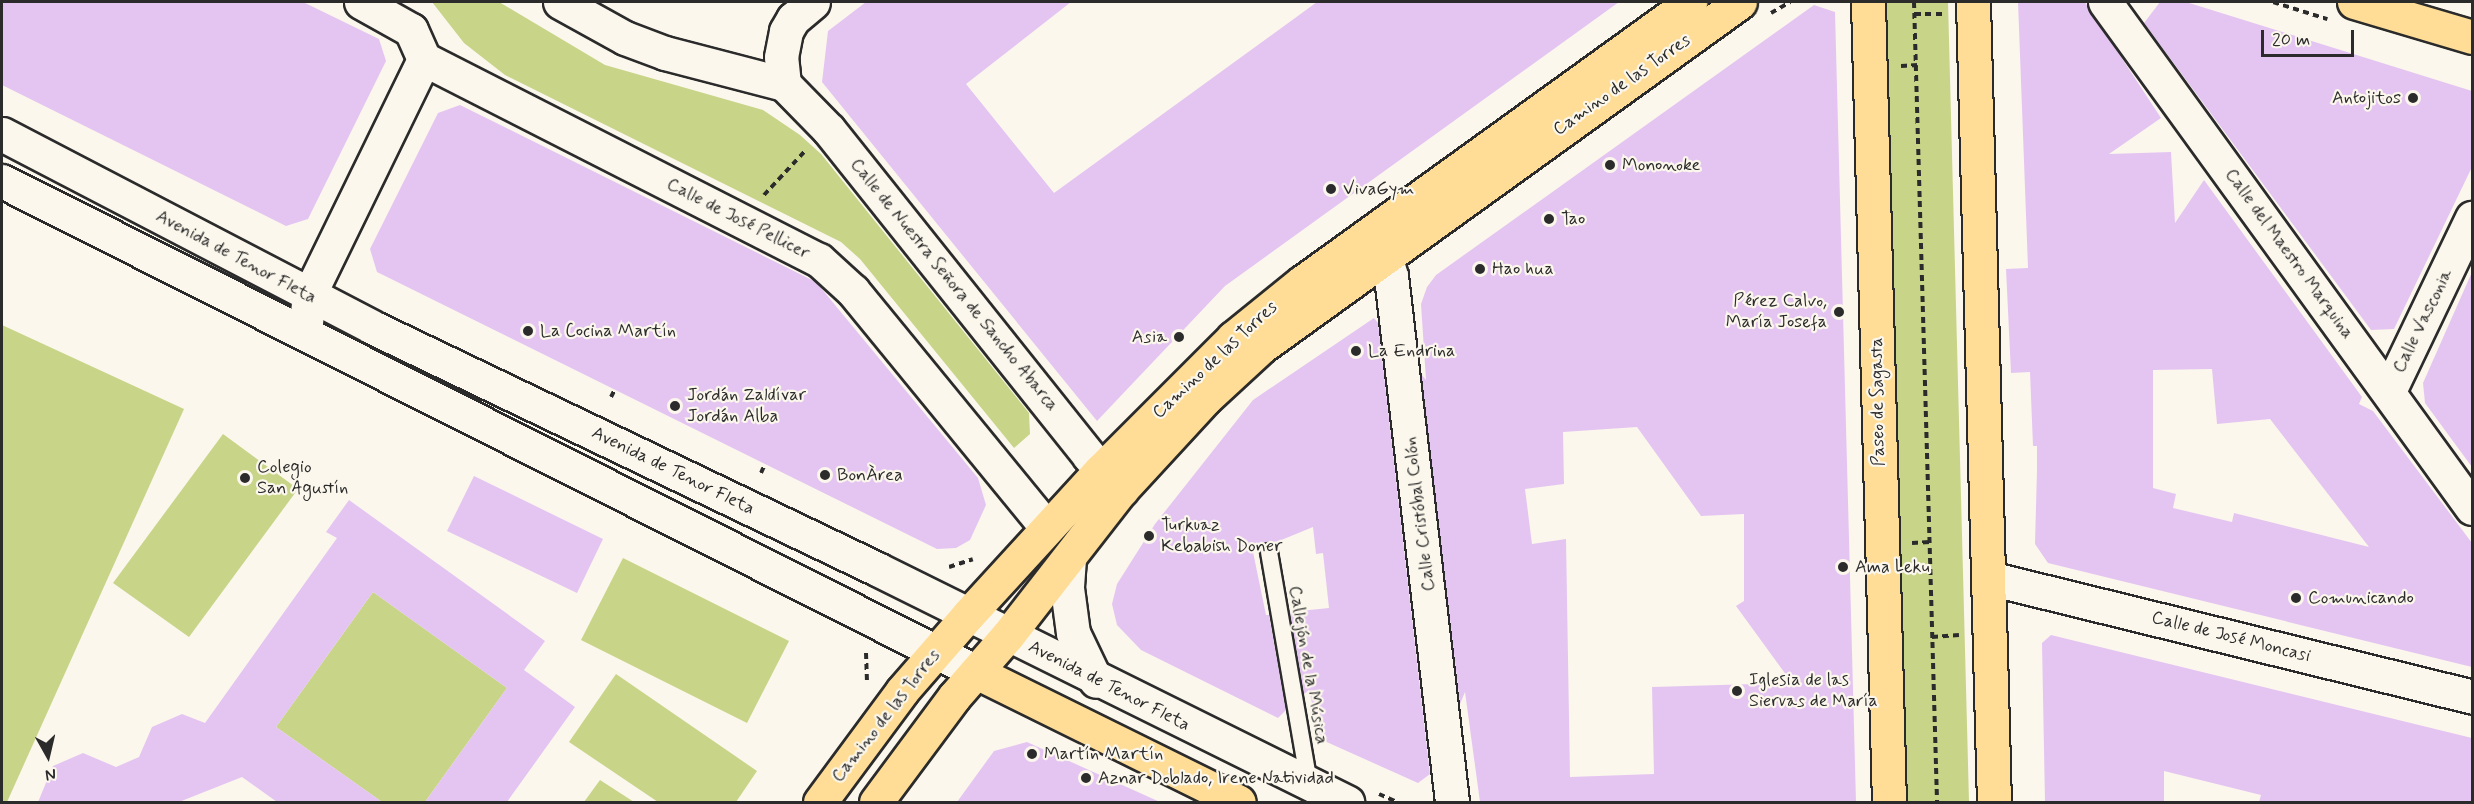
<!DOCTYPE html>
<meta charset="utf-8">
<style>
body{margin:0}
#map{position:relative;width:2474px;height:804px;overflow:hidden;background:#fbf7ec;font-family:Mynerve,sans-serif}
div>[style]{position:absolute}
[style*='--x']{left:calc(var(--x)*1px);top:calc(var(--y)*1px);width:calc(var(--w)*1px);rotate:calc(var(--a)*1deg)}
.green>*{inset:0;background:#c8d488}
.building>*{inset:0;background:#e4c5f2}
.path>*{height:4px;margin-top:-2px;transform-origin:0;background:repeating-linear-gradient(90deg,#2b2b2b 0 6px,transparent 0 10.5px)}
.roads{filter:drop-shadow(2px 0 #2b2b2b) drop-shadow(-2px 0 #2b2b2b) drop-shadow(0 2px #2b2b2b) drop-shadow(0 -2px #2b2b2b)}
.service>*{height:16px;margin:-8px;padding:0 8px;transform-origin:8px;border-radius:8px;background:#fbf7ec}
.minor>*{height:33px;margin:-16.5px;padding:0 16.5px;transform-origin:16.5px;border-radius:16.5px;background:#fbf7ec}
.tertiary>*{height:33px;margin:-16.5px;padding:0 16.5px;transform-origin:16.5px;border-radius:16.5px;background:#fbf7ec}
.secondary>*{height:33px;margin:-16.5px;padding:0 16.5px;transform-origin:16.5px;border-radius:16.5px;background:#fbf7ec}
.primary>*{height:33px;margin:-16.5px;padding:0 16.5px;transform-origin:16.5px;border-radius:16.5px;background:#ffdd96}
.dots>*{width:16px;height:16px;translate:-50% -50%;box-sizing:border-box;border:3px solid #fbf7ec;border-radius:50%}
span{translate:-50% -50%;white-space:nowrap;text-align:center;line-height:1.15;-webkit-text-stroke:4.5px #fbf7ec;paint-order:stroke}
.street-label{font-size:18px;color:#2b2b2b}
.poi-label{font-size:18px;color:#2b2b2b}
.right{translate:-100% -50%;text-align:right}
.left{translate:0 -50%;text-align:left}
.frame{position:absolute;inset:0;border:3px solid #2b2b2b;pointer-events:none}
.north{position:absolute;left:18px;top:726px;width:60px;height:60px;-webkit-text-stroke:4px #fbf7ec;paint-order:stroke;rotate:172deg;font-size:16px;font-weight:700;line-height:24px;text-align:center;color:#2b2b2b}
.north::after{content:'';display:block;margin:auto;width:21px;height:27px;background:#2b2b2b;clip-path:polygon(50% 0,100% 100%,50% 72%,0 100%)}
.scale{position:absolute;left:2261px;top:30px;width:93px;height:27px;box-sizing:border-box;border:3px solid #2b2b2b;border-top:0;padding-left:8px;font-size:18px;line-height:21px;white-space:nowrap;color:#2b2b2b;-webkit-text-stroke:4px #fbf7ec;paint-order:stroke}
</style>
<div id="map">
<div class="green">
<div style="clip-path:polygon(432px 2px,499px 2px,605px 65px,763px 110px,800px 135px,821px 154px,1029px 413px,1030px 434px,1014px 448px,860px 259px,841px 242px,505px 75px,464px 43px)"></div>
<div style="clip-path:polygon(1885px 2px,1948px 2px,1969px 802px,1907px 802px)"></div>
<div style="clip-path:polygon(2px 325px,184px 409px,7px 802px,2px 802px)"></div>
<div style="clip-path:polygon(223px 434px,298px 489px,189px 637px,113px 583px)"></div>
<div style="clip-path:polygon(623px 558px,789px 641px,747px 723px,581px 640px)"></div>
<div style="clip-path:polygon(373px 592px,507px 688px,425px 802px,382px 802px,276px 727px)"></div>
<div style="clip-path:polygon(616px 674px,757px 771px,736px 802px,658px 802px,569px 742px)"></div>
<div style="clip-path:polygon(600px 780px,634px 802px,584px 802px)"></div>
</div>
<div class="building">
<div style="clip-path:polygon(2px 2px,303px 2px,379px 39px,386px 61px,308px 219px,286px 226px,2px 85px)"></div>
<div style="clip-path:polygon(866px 2px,1071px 2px,966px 84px,1054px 193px,1317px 2px,1619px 2px,1225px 286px,1097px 421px,822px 82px,828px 31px)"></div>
<div style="clip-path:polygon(evenodd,2018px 2px,2085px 2px,2161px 118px,2109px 154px,2171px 152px,2175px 223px,2204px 180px,2362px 397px,2359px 404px,2373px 411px,2472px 543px,2472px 667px,2048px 563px,2035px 544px,2037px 470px,2037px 446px,2033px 446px,2030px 372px,2011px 373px,2006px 269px,2028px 268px,2018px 2px,2212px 369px,2217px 424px,2270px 419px,2369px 547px,2234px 513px,2232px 522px,2173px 508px,2176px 494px,2153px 488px,2153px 370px,2212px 369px)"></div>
<div style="clip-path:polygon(2160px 2px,2186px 2px,2472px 91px,2472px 167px,2394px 329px,2371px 330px,2144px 23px)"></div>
<div style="clip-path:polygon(evenodd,1814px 5px,1835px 12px,1856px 802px,1480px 802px,1465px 692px,1460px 704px,1421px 374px,1426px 380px,1421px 304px,1427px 287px,1436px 275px,1814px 5px,1637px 427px,1701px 516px,1744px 514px,1744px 601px,1736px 606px,1792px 683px,1652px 687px,1654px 774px,1570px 777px,1566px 539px,1532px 544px,1525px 489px,1564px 484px,1563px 432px,1637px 427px)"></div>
<div style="clip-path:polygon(460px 105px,816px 282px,978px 478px,986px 505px,970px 540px,956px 548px,937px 549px,377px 272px,370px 249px,438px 113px)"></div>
<div style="clip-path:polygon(2472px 272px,2472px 467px,2425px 403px,2423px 383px)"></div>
<div style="clip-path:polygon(1374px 318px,1378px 323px,1430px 774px,1418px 783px,1320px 739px,1309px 690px,1304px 694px,1290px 612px,1329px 608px,1323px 553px,1316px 554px,1313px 527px,1274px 543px,1267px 542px,1253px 552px,1266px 615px,1269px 615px,1286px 710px,1278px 718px,1141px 650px,1117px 625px,1112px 604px,1117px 584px,1155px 524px,1253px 400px)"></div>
<div style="clip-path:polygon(474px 476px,603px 539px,577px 593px,447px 531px)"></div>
<div style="clip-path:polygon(349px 500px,545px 641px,524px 670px,575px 707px,507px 802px,425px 802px,507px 688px,373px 592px,276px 727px,382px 802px,277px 802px,242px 777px,179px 802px,38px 802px,53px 766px,83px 753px,116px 767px,139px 757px,152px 727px,182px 714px,205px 723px,337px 538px,326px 532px)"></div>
<div style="clip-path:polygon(2051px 635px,2472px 738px,2472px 802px,2259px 802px,2261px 795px,2164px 771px,2164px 802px,2045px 802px,2042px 643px)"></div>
<div style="clip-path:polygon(1027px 742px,1049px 752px,1160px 802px,957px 802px,994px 751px)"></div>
</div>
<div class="path">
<div style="--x:1914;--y:2;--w:800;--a:88.35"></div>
<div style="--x:2273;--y:2;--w:57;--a:17.5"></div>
<div style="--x:1771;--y:13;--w:22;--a:-30"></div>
<div style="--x:1915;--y:14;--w:27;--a:0"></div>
<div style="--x:1901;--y:66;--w:17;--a:-3"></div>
<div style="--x:764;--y:195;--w:62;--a:-47"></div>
<div style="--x:611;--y:397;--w:9;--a:-63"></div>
<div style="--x:761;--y:473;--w:10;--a:-66"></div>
<div style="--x:1912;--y:543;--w:18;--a:-3"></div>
<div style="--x:949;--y:567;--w:25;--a:-18"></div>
<div style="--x:1932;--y:637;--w:27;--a:-4"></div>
<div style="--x:866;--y:653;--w:28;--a:88"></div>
<div style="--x:1379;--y:794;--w:20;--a:24"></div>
</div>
<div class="roads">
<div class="service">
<div style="--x:1269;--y:552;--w:234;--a:80.2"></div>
</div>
<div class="minor">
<div style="--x:361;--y:2;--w:57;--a:29.2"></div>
<div style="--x:411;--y:30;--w:32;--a:66"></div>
<div style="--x:424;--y:59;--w:443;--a:27"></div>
<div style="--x:819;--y:260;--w:46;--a:42.4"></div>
<div style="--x:853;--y:291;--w:306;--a:50.7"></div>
<div style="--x:560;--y:2;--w:74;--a:29"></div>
<div style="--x:625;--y:38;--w:43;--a:20.6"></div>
<div style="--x:665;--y:53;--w:123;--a:14.6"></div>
<div style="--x:784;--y:84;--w:64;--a:45.6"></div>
<div style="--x:829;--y:130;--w:417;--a:51.4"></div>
<div style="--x:1089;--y:456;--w:47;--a:46.7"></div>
<div style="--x:2105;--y:2;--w:625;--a:54.05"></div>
<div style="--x:784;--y:84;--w:27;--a:-96"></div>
<div style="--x:781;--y:57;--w:26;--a:-79"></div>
<div style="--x:786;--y:31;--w:14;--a:-60"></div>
<div style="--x:793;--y:19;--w:26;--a:-40"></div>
<div style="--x:305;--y:332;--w:37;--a:-84"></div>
<div style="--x:309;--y:295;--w:263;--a:-64"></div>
<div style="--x:2389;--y:391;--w:192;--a:-64.4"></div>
<div style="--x:1989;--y:578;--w:497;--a:13.8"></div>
</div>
<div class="tertiary">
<div style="--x:1366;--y:239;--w:24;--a:38"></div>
<div style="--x:1385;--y:254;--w:23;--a:75"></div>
<div style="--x:1391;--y:276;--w:530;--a:83.38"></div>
</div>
<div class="secondary">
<div style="--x:2;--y:134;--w:417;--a:27.5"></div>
<div style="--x:372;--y:327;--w:560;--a:25.6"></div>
<div style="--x:877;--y:569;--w:525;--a:26.37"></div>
<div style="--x:2;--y:181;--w:1091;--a:26.75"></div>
<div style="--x:1069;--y:558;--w:30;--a:94"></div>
<div style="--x:1067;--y:588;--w:45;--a:82.4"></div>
<div style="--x:1073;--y:633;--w:53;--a:64.4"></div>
</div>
<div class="primary">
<div style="--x:1868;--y:2;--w:800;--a:88.5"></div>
<div style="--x:1973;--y:2;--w:800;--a:88.5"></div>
<div style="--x:2354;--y:2;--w:123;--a:16.5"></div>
<div style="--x:976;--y:672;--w:293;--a:26.3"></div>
<div style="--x:820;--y:802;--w:138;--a:-53.5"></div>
<div style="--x:902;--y:691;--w:101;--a:-49"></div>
<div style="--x:968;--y:615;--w:197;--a:-47.5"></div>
<div style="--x:1101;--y:470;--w:187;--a:-45"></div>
<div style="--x:1233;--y:338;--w:87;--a:-39"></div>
<div style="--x:1301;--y:283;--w:480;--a:-35.8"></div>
<div style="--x:876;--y:802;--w:131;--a:-53.4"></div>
<div style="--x:954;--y:697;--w:82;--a:-48.9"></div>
<div style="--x:1008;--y:635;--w:184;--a:-52.1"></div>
<div style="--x:1121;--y:490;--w:125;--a:-47.3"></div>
<div style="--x:1206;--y:398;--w:75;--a:-42.8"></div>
<div style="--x:1261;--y:347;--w:590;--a:-35.76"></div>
</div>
</div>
<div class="dots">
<div style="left:2413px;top:98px;background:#2b2b2b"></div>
<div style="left:1610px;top:165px;background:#2b2b2b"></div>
<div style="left:1331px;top:189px;background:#2b2b2b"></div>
<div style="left:1549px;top:219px;background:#2b2b2b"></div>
<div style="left:1480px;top:269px;background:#2b2b2b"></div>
<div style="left:1839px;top:312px;background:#2b2b2b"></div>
<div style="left:528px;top:331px;background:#2b2b2b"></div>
<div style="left:1179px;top:337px;background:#2b2b2b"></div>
<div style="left:1356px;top:351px;background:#2b2b2b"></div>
<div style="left:675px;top:406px;background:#2b2b2b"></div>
<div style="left:825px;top:475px;background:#2b2b2b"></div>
<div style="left:245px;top:478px;background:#2b2b2b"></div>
<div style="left:1149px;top:536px;background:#2b2b2b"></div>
<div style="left:1843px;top:567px;background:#2b2b2b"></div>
<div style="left:2296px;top:598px;background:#2b2b2b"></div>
<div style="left:1737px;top:691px;background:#2b2b2b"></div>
<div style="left:1032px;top:754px;background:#2b2b2b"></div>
<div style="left:1086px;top:778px;background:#2b2b2b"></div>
</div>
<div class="street-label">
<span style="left:1622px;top:85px;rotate:-35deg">Camino de las Torres</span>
<span style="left:738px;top:219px;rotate:27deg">Calle de José Pellicer</span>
<span style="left:2289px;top:254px;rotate:54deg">Calle del Maestro Marquina</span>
<span style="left:236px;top:257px;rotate:28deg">Avenida de Tenor Fleta</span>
<span style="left:954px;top:285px;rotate:51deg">Calle de Nuestra Señora de Sancho Abarca</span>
<span style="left:2423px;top:321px;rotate:-64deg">Calle Vasconia</span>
<span style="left:1215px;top:360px;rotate:-43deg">Camino de las Torres</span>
<span style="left:1878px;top:402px;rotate:-91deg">Paseo de Sagasta</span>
<span style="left:673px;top:471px;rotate:26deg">Avenida de Tenor Fleta</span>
<span style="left:1420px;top:514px;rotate:-97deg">Calle Cristóbal Colón</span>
<span style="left:2231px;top:637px;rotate:14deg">Calle de José Moncasi</span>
<span style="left:1308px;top:665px;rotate:80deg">Callejón de la Música</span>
<span style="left:1109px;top:686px;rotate:27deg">Avenida de Tenor Fleta</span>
<span style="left:886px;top:716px;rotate:-52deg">Camino de las Torres</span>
</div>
<div class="poi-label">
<span class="right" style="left:2401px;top:98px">Antojitos</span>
<span class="left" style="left:1622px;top:165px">Mononoke</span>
<span class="left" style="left:1343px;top:189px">VivaGym</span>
<span class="left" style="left:1561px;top:219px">Tao</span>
<span class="left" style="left:1492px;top:269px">Hao hua</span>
<span class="right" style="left:1827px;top:312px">Pérez Calvo,<br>María Josefa</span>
<span class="left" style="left:540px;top:331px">La Cocina Martín</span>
<span class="right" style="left:1167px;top:337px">Asia</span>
<span class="left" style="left:1368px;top:351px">La Endrina</span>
<span class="left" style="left:687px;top:406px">Jordán Zaldívar<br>Jordán Alba</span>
<span class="left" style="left:257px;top:478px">Colegio<br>San Agustín</span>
<span class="left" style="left:837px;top:475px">BonÀrea</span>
<span class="left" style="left:1161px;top:536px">Turkuaz<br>Kebabish Doner</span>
<span class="left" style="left:1855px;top:567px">Ama Leku</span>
<span class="left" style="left:2308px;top:598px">Comunicando</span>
<span class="left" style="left:1749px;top:691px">Iglesia de las<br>Siervas de María</span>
<span class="left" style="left:1044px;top:754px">Martín Martín</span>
<span class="left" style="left:1098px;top:778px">Aznar Doblado, Irene Natividad</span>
</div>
<div class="frame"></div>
<div class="north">N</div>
<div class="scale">20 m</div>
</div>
